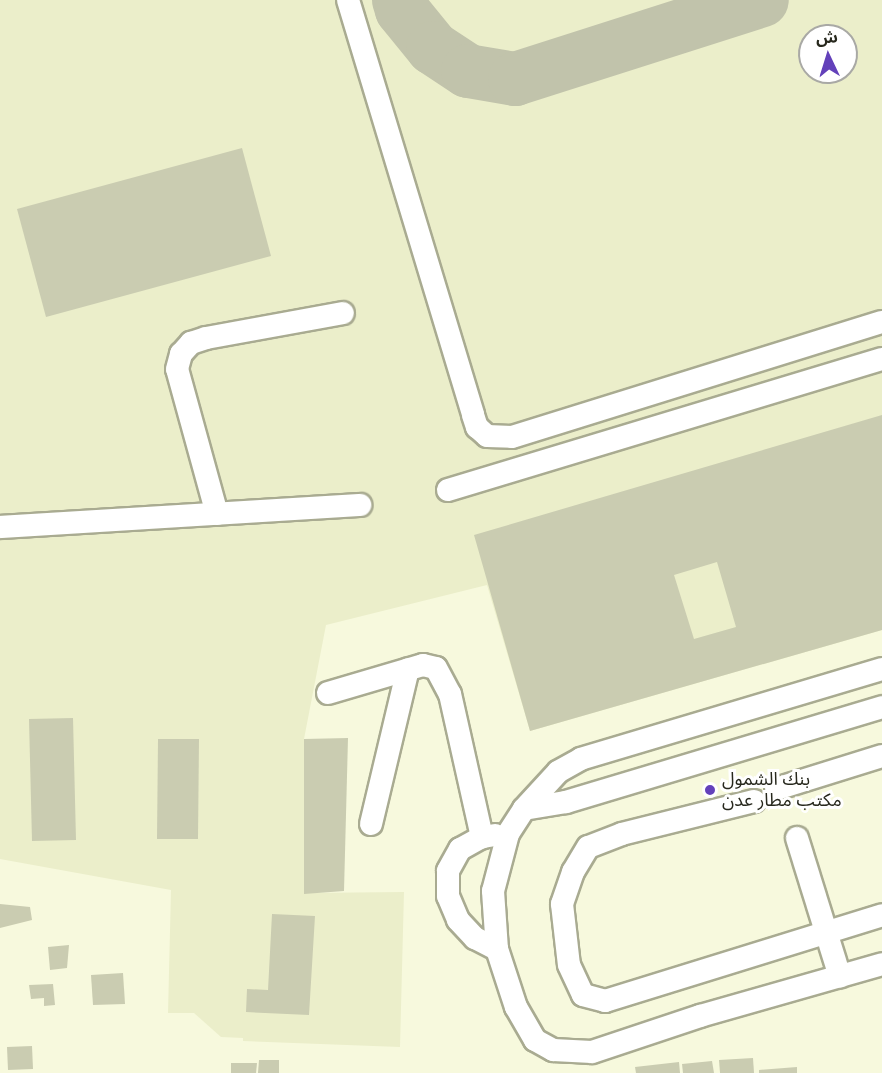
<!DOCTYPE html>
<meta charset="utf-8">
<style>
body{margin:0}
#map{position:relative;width:882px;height:1073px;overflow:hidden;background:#f7f9dd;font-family:"DM Sans","Noto Sans Arabic",sans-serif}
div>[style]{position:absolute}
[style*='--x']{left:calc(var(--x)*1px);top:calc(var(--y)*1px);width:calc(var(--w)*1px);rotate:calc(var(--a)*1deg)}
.built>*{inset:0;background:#ebeeca}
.taxiway>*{height:54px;margin:-27px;padding:0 27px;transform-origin:27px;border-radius:27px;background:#c1c3ab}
.building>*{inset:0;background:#caccb1}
.roads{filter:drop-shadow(2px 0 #a9ab91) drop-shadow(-2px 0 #a9ab91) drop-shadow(0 2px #a9ab91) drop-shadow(0 -2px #a9ab91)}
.minor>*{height:22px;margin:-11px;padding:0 11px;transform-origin:11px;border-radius:11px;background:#fff}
.dots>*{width:16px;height:16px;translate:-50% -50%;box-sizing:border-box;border:3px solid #fff;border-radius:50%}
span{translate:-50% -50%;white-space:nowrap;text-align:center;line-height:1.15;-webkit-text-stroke:6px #fff;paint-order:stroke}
.poi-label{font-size:18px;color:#27281d}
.left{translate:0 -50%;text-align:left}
.north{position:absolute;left:798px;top:24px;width:60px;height:60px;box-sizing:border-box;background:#fff;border:2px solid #a9a9a5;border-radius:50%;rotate:356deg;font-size:16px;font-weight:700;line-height:24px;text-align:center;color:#27281d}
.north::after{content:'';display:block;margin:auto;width:21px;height:27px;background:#6341ba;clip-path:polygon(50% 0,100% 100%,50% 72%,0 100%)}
</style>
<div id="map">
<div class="built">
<div style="clip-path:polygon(evenodd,0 0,882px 0,882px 630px,530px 731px,487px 585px,326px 625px,304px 739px,304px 893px,404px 892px,400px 1047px,243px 1041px,243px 1038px,221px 1037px,194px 1013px,168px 1013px,171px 890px,0 859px,0 0,810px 36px,846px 36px,846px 72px,810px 72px,810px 36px)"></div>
</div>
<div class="taxiway">
<div style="--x:399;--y:0;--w:10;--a:73"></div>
<div style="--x:402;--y:10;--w:49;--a:50.8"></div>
<div style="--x:433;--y:48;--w:42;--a:33.3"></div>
<div style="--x:468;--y:71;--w:48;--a:9.7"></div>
<div style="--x:515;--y:79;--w:259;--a:-17.7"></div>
</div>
<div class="building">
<div style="clip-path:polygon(242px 148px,271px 256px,46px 317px,17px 209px)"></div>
<div style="clip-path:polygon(evenodd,882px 415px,882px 630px,530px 731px,474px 535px,882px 415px,717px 562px,736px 627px,694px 639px,674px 575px,717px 562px)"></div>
<div style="clip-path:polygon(73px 718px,76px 840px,32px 841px,29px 719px)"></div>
<div style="clip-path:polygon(348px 738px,344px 891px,304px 894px,304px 739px)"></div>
<div style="clip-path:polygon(158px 739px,199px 739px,198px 839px,157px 839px)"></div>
<div style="clip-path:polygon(0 904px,30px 907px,32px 920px,0 928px)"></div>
<div style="clip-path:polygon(272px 914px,315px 916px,309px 1015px,246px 1012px,247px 989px,268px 990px)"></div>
<div style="clip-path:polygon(69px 945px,67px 968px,50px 970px,48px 947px)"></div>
<div style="clip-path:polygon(123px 973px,125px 1004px,93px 1005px,91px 975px)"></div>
<div style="clip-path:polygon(53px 984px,55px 1005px,44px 1006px,44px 998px,31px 999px,29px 985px)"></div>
<div style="clip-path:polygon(32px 1046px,33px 1069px,8px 1070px,7px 1047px)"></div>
<div style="clip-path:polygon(753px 1058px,754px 1073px,720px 1073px,719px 1060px)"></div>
<div style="clip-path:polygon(259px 1060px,279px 1060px,279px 1073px,258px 1073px)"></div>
<div style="clip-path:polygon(712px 1061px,714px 1073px,683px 1073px,682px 1064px)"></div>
<div style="clip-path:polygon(679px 1062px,680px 1073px,636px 1073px,635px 1067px)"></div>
<div style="clip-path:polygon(231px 1063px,257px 1063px,256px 1073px,231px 1073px)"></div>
<div style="clip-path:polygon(797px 1067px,797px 1073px,759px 1073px,759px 1070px)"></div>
</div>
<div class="roads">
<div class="minor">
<div style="--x:348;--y:0;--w:433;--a:73.2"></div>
<div style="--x:473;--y:415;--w:13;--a:72"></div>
<div style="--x:477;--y:427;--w:13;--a:42"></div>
<div style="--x:487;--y:436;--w:25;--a:2"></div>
<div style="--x:512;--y:437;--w:387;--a:-17.3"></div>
<div style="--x:448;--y:490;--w:453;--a:-16.8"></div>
<div style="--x:217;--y:514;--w:150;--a:-105.4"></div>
<div style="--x:177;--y:369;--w:16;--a:-75"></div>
<div style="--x:181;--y:354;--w:15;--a:-48"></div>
<div style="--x:191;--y:343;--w:16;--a:-18"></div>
<div style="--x:206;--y:338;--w:139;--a:-10.3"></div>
<div style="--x:0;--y:527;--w:361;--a:-3.5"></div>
<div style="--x:882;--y:669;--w:314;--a:163.4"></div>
<div style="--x:581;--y:759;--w:26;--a:151"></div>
<div style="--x:558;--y:772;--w:50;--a:132.6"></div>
<div style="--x:524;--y:809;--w:30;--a:123"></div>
<div style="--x:508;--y:834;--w:59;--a:104.7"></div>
<div style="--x:493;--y:891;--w:58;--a:86.1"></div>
<div style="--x:497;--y:949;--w:61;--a:71.9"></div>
<div style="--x:516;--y:1007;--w:38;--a:60"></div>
<div style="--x:535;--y:1040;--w:21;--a:29"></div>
<div style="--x:553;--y:1050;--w:39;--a:3"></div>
<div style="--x:592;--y:1052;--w:114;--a:-18.4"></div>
<div style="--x:700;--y:1016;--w:189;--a:-15.9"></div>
<div style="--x:328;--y:693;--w:99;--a:-16.4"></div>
<div style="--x:423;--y:665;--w:13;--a:13"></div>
<div style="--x:436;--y:668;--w:30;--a:62"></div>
<div style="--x:450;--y:694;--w:147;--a:77.4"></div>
<div style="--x:776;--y:789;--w:111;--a:-17.3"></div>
<div style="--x:754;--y:801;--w:136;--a:166"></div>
<div style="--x:622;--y:834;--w:36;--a:159"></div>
<div style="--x:588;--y:847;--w:29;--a:121"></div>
<div style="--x:573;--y:872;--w:34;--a:109"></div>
<div style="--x:562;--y:904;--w:61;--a:83.5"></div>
<div style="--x:569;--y:965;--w:33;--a:65"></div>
<div style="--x:583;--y:995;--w:23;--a:15"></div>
<div style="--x:605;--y:1001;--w:290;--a:-17.2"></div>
<div style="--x:524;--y:809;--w:43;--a:-9.5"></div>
<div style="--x:566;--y:802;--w:330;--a:-16.7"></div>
<div style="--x:371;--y:824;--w:159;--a:-76.6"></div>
<div style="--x:495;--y:835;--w:13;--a:171"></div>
<div style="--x:482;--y:837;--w:25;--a:151"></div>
<div style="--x:460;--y:849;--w:25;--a:119"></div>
<div style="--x:448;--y:871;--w:25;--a:90"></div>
<div style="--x:448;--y:896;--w:26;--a:67"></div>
<div style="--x:458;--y:920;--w:25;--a:47"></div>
<div style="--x:475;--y:938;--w:25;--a:27"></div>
<div style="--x:797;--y:838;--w:145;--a:72.8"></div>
</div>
</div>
<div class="dots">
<div style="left:710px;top:790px;background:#6341ba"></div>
</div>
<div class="poi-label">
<span class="left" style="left:722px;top:790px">بنك الشمول<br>مكتب مطار عدن</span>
</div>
<div class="north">ش</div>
</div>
